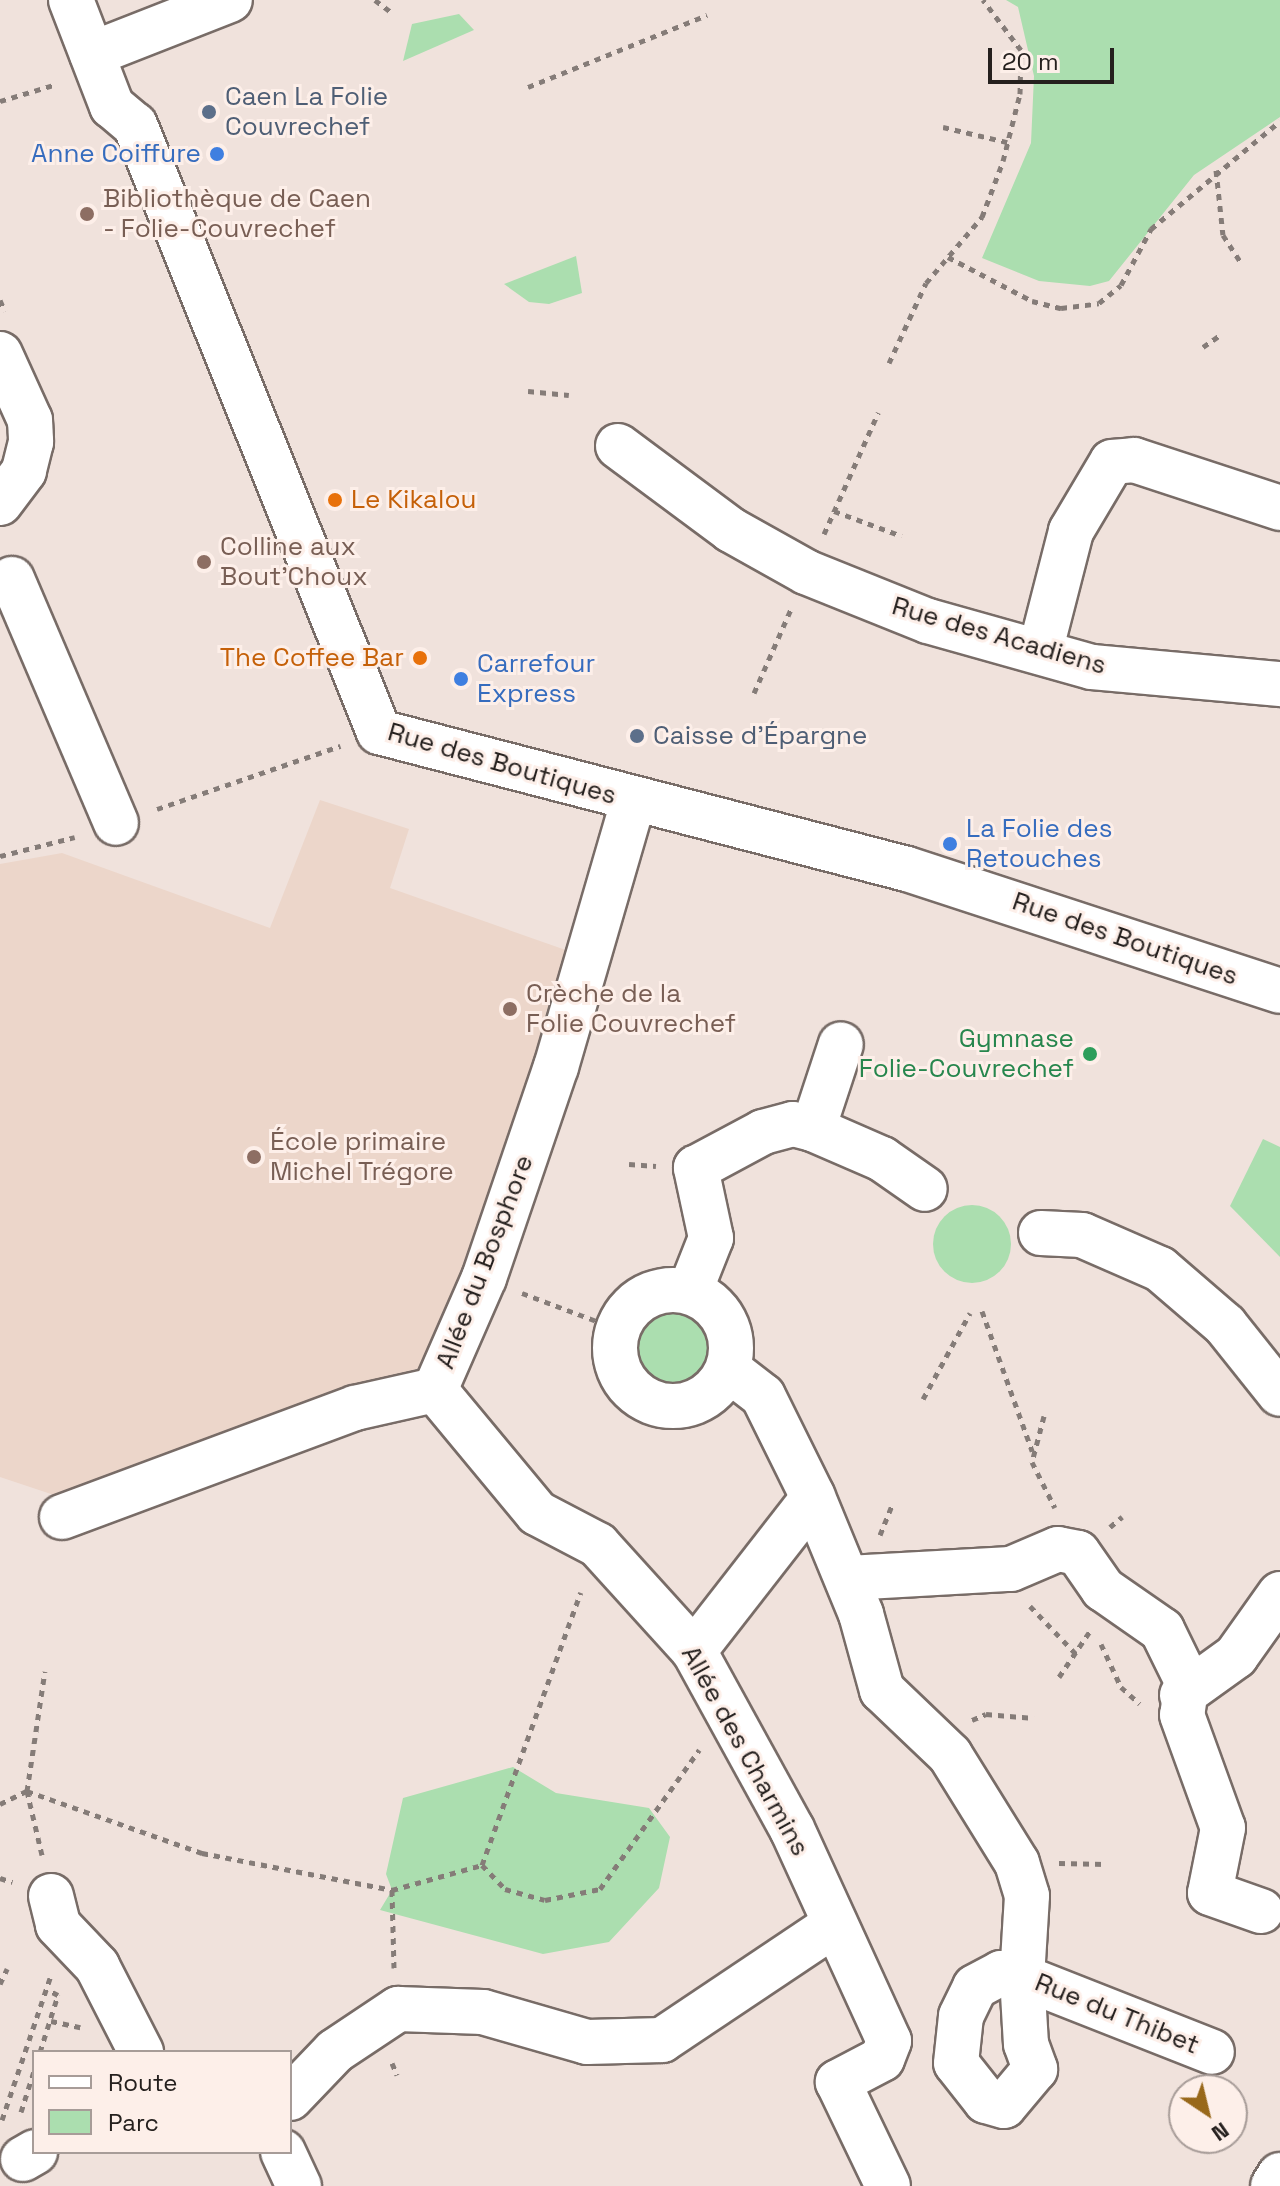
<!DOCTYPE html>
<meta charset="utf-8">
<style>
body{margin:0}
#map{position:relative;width:1280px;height:2186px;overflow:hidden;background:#f0e2dc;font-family:"Space Grotesk",sans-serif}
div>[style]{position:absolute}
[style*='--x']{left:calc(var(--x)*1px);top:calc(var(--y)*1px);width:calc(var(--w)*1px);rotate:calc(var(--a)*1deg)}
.education>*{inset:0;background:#ecd6ca}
.green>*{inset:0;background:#abdeaf}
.round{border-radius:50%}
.path>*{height:5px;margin-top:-2.5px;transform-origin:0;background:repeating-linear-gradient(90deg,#857c78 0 6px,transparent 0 12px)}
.roads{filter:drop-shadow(2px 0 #786c67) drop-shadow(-2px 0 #786c67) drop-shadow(0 2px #786c67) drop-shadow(0 -2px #786c67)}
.minor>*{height:44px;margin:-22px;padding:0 22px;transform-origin:22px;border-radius:22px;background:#fff}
.minor>.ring{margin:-22px;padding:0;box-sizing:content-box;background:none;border:44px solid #fff;border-radius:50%}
.dots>*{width:22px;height:22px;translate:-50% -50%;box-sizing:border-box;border:4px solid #fdefe9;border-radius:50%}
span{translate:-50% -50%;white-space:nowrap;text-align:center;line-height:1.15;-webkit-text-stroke:6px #fdefe9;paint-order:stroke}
.service-label{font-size:26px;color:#4e5e75}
.left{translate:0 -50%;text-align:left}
.shop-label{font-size:26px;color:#366cbe}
.right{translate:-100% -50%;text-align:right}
.education-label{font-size:26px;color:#785e54}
.food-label{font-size:26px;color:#c56008}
.street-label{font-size:26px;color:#25201e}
.leisure-label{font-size:26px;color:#27864d}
.legend{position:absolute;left:32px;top:2050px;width:260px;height:104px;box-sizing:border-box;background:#fdefe9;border:2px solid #a79c98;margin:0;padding:10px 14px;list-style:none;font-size:24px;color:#25201e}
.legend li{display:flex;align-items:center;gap:16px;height:40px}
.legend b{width:40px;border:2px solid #a79c98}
.north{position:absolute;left:1168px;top:2074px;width:80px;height:80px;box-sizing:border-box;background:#fdefe9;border:2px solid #a79c98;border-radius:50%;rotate:145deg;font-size:22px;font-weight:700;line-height:32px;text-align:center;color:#25201e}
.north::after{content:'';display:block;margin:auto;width:28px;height:36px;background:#98681a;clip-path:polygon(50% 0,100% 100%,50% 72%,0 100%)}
.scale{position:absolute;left:988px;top:48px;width:126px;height:36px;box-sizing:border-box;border:4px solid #25201e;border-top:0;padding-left:10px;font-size:24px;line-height:28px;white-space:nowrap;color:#25201e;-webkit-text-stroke:6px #fdefe9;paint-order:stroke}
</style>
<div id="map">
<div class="education">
<div style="clip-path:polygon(320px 800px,409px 829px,390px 888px,577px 954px,438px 1361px,72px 1501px,0 1477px,0 864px,62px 853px,270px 928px)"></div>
</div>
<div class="green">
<div style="clip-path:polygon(1006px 0,1280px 0,1280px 117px,1194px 175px,1109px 281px,1090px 286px,1039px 281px,982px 258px,1031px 143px,1034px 76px,1018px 7px)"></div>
<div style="clip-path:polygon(459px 14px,474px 30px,403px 61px,412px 24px)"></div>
<div style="clip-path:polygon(576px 256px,582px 293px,549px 304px,529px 302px,504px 284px)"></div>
<div style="clip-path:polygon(1263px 1139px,1280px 1147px,1280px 1257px,1230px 1206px)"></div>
<div class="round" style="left:933px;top:1205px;width:78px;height:78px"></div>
<div class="round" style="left:627px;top:1301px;width:94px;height:94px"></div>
<div style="clip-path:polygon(513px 1767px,556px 1793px,649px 1808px,670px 1837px,659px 1888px,609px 1942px,543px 1954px,380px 1910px,392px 1890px,386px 1874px,403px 1798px)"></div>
</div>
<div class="path">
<div style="--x:375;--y:0;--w:20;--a:37"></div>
<div style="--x:528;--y:87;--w:193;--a:-21.9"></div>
<div style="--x:0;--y:101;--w:59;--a:-16.6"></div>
<div style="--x:943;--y:127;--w:66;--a:13.2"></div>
<div style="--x:1216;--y:170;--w:65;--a:83.9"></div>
<div style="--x:1223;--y:235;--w:31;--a:57"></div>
<div style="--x:948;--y:257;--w:95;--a:27.6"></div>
<div style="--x:1032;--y:301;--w:30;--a:14"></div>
<div style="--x:1061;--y:308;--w:38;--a:-7"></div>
<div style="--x:1099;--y:303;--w:28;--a:-39"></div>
<div style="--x:1121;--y:285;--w:64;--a:-61.8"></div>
<div style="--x:1151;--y:229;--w:168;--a:-39.9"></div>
<div style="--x:0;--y:300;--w:12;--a:66"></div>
<div style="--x:1203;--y:347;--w:19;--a:-35"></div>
<div style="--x:889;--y:363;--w:88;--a:-65.2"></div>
<div style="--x:926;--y:283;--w:87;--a:-49.7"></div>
<div style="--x:982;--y:217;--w:60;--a:-69.4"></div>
<div style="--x:1003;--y:161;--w:69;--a:-75.8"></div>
<div style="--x:1020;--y:94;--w:44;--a:-88.7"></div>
<div style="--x:1021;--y:50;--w:63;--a:-127.2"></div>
<div style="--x:528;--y:391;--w:41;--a:5.6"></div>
<div style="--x:834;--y:511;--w:72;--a:20.2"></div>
<div style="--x:824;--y:534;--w:133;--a:-65.9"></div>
<div style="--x:754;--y:693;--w:92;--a:-66.2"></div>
<div style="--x:157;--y:809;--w:194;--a:-19"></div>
<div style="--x:0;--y:856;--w:77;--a:-14.2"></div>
<div style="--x:629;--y:1164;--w:27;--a:4"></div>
<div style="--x:522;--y:1293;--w:103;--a:20.6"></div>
<div style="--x:982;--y:1311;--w:149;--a:70.3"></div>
<div style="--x:923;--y:1399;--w:98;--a:-61.3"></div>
<div style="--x:1044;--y:1416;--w:48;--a:104.6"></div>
<div style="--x:1032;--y:1462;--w:51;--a:63.4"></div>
<div style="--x:1110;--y:1527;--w:16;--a:-40"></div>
<div style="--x:880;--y:1535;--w:35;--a:-68"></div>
<div style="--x:1030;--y:1606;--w:66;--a:46.2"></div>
<div style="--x:1101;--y:1644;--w:47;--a:65.1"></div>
<div style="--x:1121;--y:1687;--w:25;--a:42"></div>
<div style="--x:1059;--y:1677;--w:55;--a:-56"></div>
<div style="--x:972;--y:1720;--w:15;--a:-23"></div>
<div style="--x:986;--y:1714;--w:48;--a:4.8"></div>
<div style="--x:0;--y:1804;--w:30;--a:-26"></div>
<div style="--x:27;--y:1791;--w:186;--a:19.5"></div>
<div style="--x:202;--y:1853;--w:194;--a:11"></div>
<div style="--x:42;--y:1855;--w:66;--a:-103.2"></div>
<div style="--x:27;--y:1791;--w:121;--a:-81.5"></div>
<div style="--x:1059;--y:1863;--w:47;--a:1.2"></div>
<div style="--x:482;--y:1865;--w:33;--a:46"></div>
<div style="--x:505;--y:1889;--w:41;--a:15.4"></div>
<div style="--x:545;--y:1900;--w:56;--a:-11.3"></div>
<div style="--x:600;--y:1889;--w:171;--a:-54.5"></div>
<div style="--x:0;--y:1878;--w:13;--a:18"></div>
<div style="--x:394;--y:1968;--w:78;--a:-91.5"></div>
<div style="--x:392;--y:1890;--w:93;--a:-15.5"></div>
<div style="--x:482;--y:1865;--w:290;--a:-70.1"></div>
<div style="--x:0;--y:1984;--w:17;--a:-65"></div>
<div style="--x:51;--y:2021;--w:30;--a:12"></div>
<div style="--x:40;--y:2052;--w:60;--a:-72.5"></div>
<div style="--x:58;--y:1995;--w:11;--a:-153"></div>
<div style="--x:392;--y:2063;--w:13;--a:67"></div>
<div style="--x:21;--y:2112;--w:43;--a:-72.4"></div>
<div style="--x:2;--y:2120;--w:150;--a:-71.3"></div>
</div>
<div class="roads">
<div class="minor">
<div style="--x:71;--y:0;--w:114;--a:68.9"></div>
<div style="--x:112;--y:106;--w:30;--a:40"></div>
<div style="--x:135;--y:125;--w:654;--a:68.1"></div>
<div style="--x:379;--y:732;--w:545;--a:14.55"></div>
<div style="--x:907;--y:869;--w:392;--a:18.1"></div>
<div style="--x:92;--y:54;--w:148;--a:-21.4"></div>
<div style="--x:0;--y:354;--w:72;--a:65.6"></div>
<div style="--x:30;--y:420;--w:22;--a:87"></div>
<div style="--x:31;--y:442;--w:30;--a:104"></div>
<div style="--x:24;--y:471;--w:40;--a:127"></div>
<div style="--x:618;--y:446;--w:141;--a:36.6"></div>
<div style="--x:731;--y:530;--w:86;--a:29.2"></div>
<div style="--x:806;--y:572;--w:131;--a:21.9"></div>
<div style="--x:928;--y:621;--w:170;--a:15.7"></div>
<div style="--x:1092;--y:667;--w:189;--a:5.2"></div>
<div style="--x:12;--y:579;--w:265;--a:66.9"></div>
<div style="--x:1040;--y:652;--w:125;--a:-75.6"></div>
<div style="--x:1071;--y:531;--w:80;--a:-59.3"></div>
<div style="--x:1112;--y:462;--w:22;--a:-5"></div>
<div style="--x:1134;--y:460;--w:154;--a:18.2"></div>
<div style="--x:813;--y:1129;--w:89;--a:-71.8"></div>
<div style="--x:1041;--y:1233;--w:41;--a:2.8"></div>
<div style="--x:1082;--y:1235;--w:85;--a:23.6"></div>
<div style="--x:1160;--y:1269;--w:86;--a:40.7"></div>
<div style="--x:1225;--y:1325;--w:88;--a:51.4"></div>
<div class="ring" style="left:615px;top:1290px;width:72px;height:72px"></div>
<div style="--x:690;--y:1291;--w:57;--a:-68.4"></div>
<div style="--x:711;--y:1238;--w:72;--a:-102.1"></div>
<div style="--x:696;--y:1168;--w:76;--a:-28.2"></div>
<div style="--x:763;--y:1132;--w:31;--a:-15"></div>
<div style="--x:793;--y:1124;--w:21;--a:14"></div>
<div style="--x:813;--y:1129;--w:75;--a:23.5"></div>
<div style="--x:882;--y:1159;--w:52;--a:34.9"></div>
<div style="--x:728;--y:1369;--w:44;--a:37.6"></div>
<div style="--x:763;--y:1396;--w:110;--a:63.7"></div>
<div style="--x:812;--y:1495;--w:129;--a:67.6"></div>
<div style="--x:861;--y:1614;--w:79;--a:74.6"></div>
<div style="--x:882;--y:1690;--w:94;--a:43.7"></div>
<div style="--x:950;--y:1755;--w:127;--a:58.2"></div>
<div style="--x:1017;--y:1863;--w:34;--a:73"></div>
<div style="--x:1027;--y:1896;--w:81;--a:93.5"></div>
<div style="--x:1022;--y:1977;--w:204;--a:21.5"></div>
<div style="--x:435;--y:1390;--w:160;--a:50.3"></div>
<div style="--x:537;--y:1513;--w:69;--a:27.7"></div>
<div style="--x:598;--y:1545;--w:143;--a:47.8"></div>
<div style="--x:694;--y:1651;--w:203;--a:61.2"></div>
<div style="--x:792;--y:1829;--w:233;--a:65.4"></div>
<div style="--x:889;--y:2041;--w:19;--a:111"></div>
<div style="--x:882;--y:2059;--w:50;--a:152.4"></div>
<div style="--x:838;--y:2082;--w:115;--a:64.3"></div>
<div style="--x:435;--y:1390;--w:122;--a:-66.4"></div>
<div style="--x:484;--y:1278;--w:223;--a:-71.2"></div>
<div style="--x:556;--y:1067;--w:276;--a:-73.8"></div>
<div style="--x:62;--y:1517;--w:313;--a:-20.4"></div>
<div style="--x:355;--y:1408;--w:82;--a:-12.7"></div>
<div style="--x:848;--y:1578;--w:163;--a:-3.2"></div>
<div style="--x:1011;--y:1569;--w:51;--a:-23.1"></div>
<div style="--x:1058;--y:1549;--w:20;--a:11"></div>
<div style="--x:1078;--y:1553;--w:44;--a:55.2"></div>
<div style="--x:1103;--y:1589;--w:72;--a:34.8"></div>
<div style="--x:1162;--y:1630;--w:57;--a:63.9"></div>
<div style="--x:1187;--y:1681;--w:34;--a:98"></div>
<div style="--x:1182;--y:1715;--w:120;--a:70.1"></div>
<div style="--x:1223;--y:1828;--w:66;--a:101.3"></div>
<div style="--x:1210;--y:1893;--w:54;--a:19.4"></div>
<div style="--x:694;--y:1651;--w:194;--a:-52.1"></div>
<div style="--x:1182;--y:1695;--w:67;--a:-35.8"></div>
<div style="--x:1236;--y:1656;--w:76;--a:-54.6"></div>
<div style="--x:51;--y:1896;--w:30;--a:76"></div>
<div style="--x:58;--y:1925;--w:57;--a:46.4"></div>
<div style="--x:97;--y:1966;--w:97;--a:62.9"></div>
<div style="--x:1001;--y:1973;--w:21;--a:11"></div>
<div style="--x:1022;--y:1977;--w:67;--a:86.6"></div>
<div style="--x:1026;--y:2044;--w:27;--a:70"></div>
<div style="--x:1035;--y:2069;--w:48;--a:130"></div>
<div style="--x:1004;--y:2106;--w:19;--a:-164"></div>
<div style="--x:986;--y:2101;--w:48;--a:-128.3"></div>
<div style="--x:956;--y:2063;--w:47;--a:-83.9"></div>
<div style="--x:961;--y:2016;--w:32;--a:-64"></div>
<div style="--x:975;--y:1987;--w:30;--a:-28"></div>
<div style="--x:290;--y:2098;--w:65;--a:-46.2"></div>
<div style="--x:335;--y:2051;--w:76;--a:-33.7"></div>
<div style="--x:398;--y:2009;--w:85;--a:2"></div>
<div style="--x:483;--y:2012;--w:108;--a:16.1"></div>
<div style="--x:587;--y:2042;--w:75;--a:-1.5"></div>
<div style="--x:662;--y:2040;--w:207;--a:-33.8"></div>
<div style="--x:283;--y:2152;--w:38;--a:65"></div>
<div style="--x:23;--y:2159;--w:14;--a:-30"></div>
<div style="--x:1273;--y:2186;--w:13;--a:-58"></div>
</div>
</div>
<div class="dots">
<div style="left:209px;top:112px;background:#5c6f8a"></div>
<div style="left:217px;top:154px;background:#3f7fe0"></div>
<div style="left:87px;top:214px;background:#8d6e63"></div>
<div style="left:335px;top:500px;background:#e8710a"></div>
<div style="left:204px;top:562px;background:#8d6e63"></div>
<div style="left:420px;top:658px;background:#e8710a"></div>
<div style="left:461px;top:679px;background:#3f7fe0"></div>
<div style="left:637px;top:736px;background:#5c6f8a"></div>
<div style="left:950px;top:844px;background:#3f7fe0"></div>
<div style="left:510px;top:1009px;background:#8d6e63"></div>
<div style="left:1090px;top:1054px;background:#2e9e5b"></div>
<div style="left:254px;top:1157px;background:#8d6e63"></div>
</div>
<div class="service-label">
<span class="left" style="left:225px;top:112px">Caen La Folie<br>Couvrechef</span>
<span class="left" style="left:653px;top:736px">Caisse d'Épargne</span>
</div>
<div class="shop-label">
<span class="right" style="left:201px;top:154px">Anne Coiffure</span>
<span class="left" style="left:477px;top:679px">Carrefour<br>Express</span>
<span class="left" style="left:966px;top:844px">La Folie des<br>Retouches</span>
</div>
<div class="education-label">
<span class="left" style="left:103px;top:214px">Bibliothèque de Caen<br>- Folie-Couvrechef</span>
<span class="left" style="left:220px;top:562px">Colline aux<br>Bout'Choux</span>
<span class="left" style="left:526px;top:1009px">Crèche de la<br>Folie Couvrechef</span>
<span class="left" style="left:270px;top:1157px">École primaire<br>Michel Trégore</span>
</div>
<div class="food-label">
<span class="left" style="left:351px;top:500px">Le Kikalou</span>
<span class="right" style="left:404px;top:658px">The Coffee Bar</span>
</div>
<div class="street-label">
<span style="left:999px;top:636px;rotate:16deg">Rue des Acadiens</span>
<span style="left:502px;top:764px;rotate:16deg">Rue des Boutiques</span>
<span style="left:1125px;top:939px;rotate:19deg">Rue des Boutiques</span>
<span style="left:485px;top:1262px;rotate:-69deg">Allée du Bosphore</span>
<span style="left:745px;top:1751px;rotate:61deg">Allée des Charmins</span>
<span style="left:1117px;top:2014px;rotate:22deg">Rue du Thibet</span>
</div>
<div class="leisure-label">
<span class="right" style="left:1074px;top:1054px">Gymnase<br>Folie-Couvrechef</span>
</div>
<ul class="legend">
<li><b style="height:10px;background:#fff"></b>Route</li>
<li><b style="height:22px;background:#abdeaf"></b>Parc</li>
</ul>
<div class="north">N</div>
<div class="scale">20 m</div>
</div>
